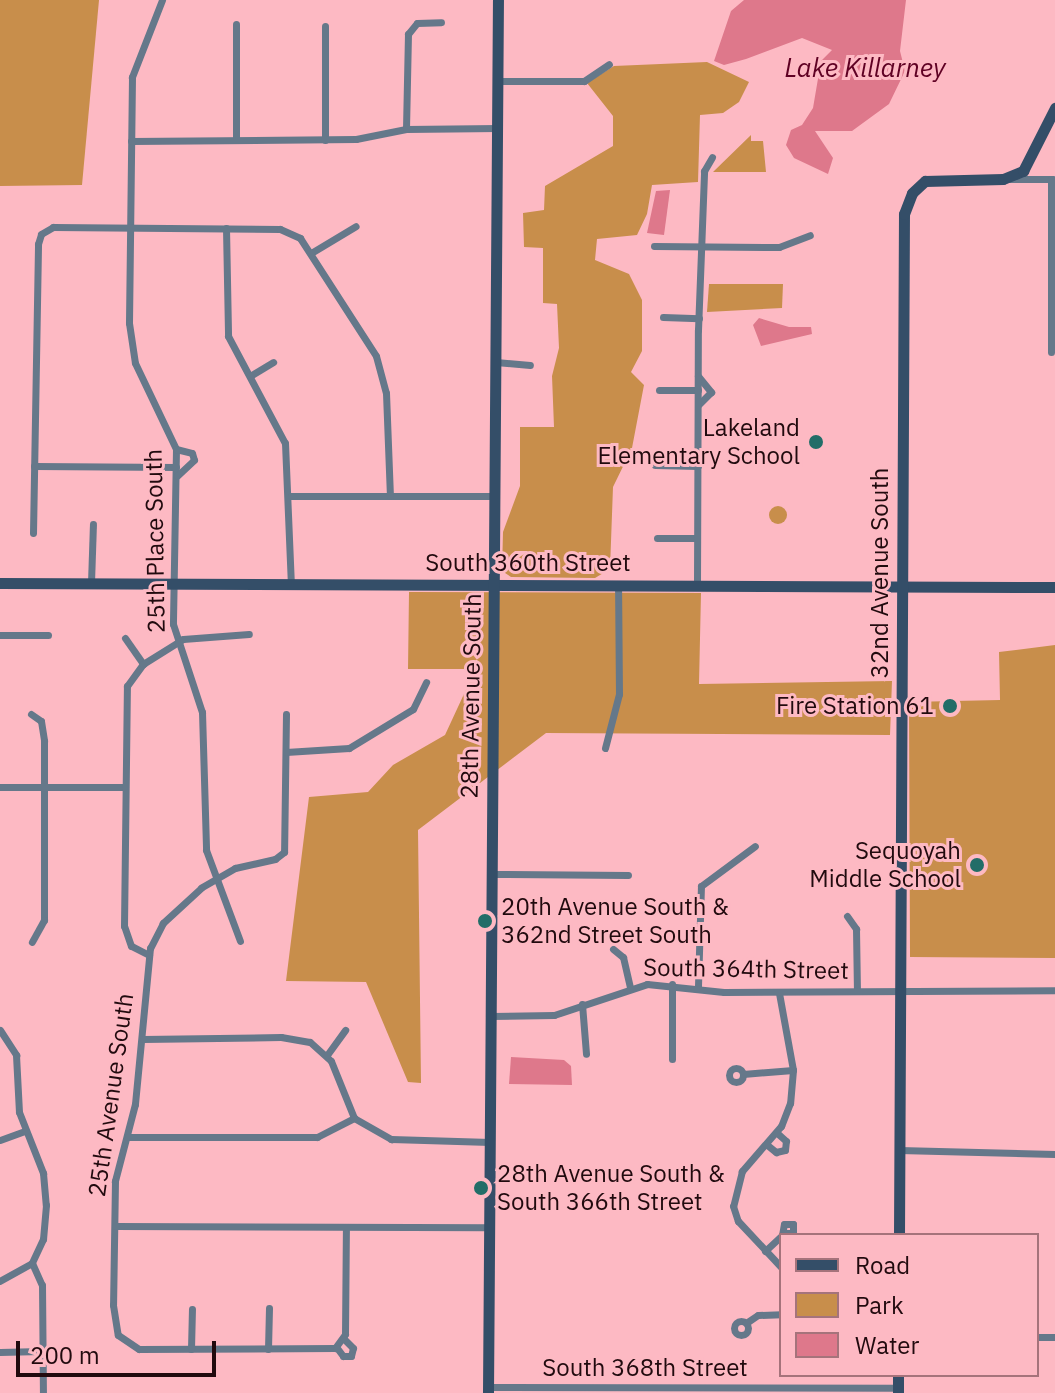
<!DOCTYPE html>
<style>
body{margin:0}
#map{position:relative;width:1055px;height:1393px;overflow:hidden;background:#fdb9c3;font-family:"IBM Plex Sans",sans-serif}
div>[style]{position:absolute}
[style*='--x']{left:calc(var(--x)*1px);top:calc(var(--y)*1px);width:calc(var(--w)*1px);rotate:calc(var(--a)*1deg)}
.green>*{inset:0;background:#c88e4b}
.round{border-radius:50%}
.water>*{inset:0;background:#de788b}
.street>*{height:7px;margin:-3.5px;padding:0 3.5px;transform-origin:3.5px;border-radius:3.5px;background:#65788a}
.street>.ring{margin:-3.5px;padding:0;box-sizing:content-box;background:none;border:7px solid #65788a;border-radius:50%}
.secondary>*{height:11px;margin:-5.5px;padding:0 5.5px;transform-origin:5.5px;border-radius:5.5px;background:#344e68}
.dots>*{width:22px;height:22px;translate:-50% -50%;box-sizing:border-box;border:4px solid #fdb9c3;border-radius:50%}
span{translate:-50% -50%;white-space:nowrap;text-align:center;line-height:1.15;-webkit-text-stroke:6px #fdb9c3;paint-order:stroke}
.poi-label{font-size:24px;color:#210a0e}
.right{translate:-100% -50%;text-align:right}
.left{translate:0 -50%;text-align:left}
.street-label{font-size:24px;color:#210a0e}
.water-label{font-size:26px;color:#5f0023;font-style:italic}
.legend{position:absolute;left:779px;top:1233px;width:260px;height:144px;box-sizing:border-box;background:#fdb9c3;border:2px solid #a5737b;margin:0;padding:10px 14px;list-style:none;font-size:24px;color:#210a0e}
.legend li{display:flex;align-items:center;gap:16px;height:40px}
.legend b{width:40px;border:2px solid #a5737b}
.scale{position:absolute;left:16px;top:1341px;width:200px;height:36px;box-sizing:border-box;border:4px solid #210a0e;border-top:0;padding-left:10px;font-size:24px;line-height:28px;white-space:nowrap;color:#210a0e;-webkit-text-stroke:6px #fdb9c3;paint-order:stroke}
</style>
<div id="map">
<div class="green">
<div style="clip-path:polygon(0 0,99px 0,82px 185px,0 186px)"></div>
<div style="clip-path:polygon(707px 62px,749px 82px,739px 102px,723px 113px,700px 115px,698px 182px,652px 185px,647px 214px,637px 235px,597px 239px,595px 260px,629px 274px,642px 300px,642px 351px,631px 372px,644px 385px,632px 448px,613px 487px,610px 569px,595px 578px,511px 577px,502px 571px,503px 532px,520px 486px,520px 427px,554px 427px,552px 376px,559px 348px,557px 304px,543px 303px,543px 248px,524px 247px,523px 213px,544px 210px,545px 186px,613px 146px,613px 116px,587px 83px,614px 66px)"></div>
<div style="clip-path:polygon(751px 135px,751px 141px,763px 141px,766px 172px,713px 172px)"></div>
<div style="clip-path:polygon(709px 284px,783px 284px,782px 308px,707px 312px)"></div>
<div class="round" style="left:769px;top:506px;width:18px;height:18px"></div>
<div style="clip-path:polygon(409px 592px,701px 593px,699px 684px,892px 681px,890px 735px,546px 733px,418px 830px,421px 1083px,408px 1082px,366px 982px,286px 981px,309px 797px,368px 792px,393px 765px,445px 735px,470px 681px,469px 669px,408px 669px)"></div>
<div style="clip-path:polygon(1055px 645px,1055px 958px,910px 957px,909px 702px,1000px 700px,999px 652px)"></div>
</div>
<div class="water">
<div style="clip-path:polygon(744px 0,906px 0,900px 51px,905px 71px,889px 104px,852px 131px,815px 131px,833px 158px,828px 174px,794px 158px,786px 145px,791px 130px,802px 125px,813px 108px,821px 61px,832px 50px,802px 38px,746px 59px,724px 65px,714px 61px,731px 11px)"></div>
<div style="clip-path:polygon(670px 190px,664px 235px,647px 233px,656px 191px)"></div>
<div style="clip-path:polygon(759px 318px,789px 327px,811px 327px,812px 334px,761px 346px,753px 325px)"></div>
<div style="clip-path:polygon(511px 1057px,564px 1060px,571px 1066px,572px 1085px,509px 1084px)"></div>
</div>
<div class="street">
<div style="--x:162;--y:0;--w:83;--a:111.3"></div>
<div style="--x:132;--y:77;--w:246;--a:90.7"></div>
<div style="--x:129;--y:323;--w:40;--a:81.5"></div>
<div style="--x:135;--y:363;--w:95;--a:64.5"></div>
<div style="--x:176;--y:449;--w:175;--a:91"></div>
<div style="--x:173;--y:624;--w:93;--a:71.8"></div>
<div style="--x:202;--y:712;--w:138;--a:88.3"></div>
<div style="--x:206;--y:850;--w:97;--a:69.5"></div>
<div style="--x:498;--y:81;--w:86;--a:0"></div>
<div style="--x:584;--y:81;--w:30;--a:-34"></div>
<div style="--x:406;--y:129;--w:95;--a:-88.8"></div>
<div style="--x:408;--y:34;--w:14;--a:-51"></div>
<div style="--x:417;--y:23;--w:24;--a:-2"></div>
<div style="--x:236;--y:140;--w:116;--a:-90"></div>
<div style="--x:325;--y:140;--w:114;--a:-90"></div>
<div style="--x:131;--y:141;--w:225;--a:-0.5"></div>
<div style="--x:356;--y:139;--w:51;--a:-11.3"></div>
<div style="--x:406;--y:129;--w:92;--a:-0.6"></div>
<div style="--x:1009;--y:179;--w:44;--a:0"></div>
<div style="--x:226;--y:228;--w:108;--a:88.9"></div>
<div style="--x:228;--y:336;--w:121;--a:62"></div>
<div style="--x:285;--y:443;--w:141;--a:87.6"></div>
<div style="--x:654;--y:246;--w:125;--a:0.5"></div>
<div style="--x:779;--y:247;--w:33;--a:-21"></div>
<div style="--x:311;--y:253;--w:52;--a:-31"></div>
<div style="--x:663;--y:317;--w:36;--a:2"></div>
<div style="--x:1051;--y:352;--w:173;--a:-90"></div>
<div style="--x:496;--y:362;--w:34;--a:5"></div>
<div style="--x:250;--y:376;--w:27;--a:-31"></div>
<div style="--x:698;--y:376;--w:21;--a:51"></div>
<div style="--x:711;--y:392;--w:18;--a:135"></div>
<div style="--x:659;--y:390;--w:39;--a:0"></div>
<div style="--x:176;--y:449;--w:16;--a:14"></div>
<div style="--x:192;--y:453;--w:7;--a:74"></div>
<div style="--x:194;--y:460;--w:23;--a:137"></div>
<div style="--x:655;--y:465;--w:43;--a:1.3"></div>
<div style="--x:34;--y:466;--w:142;--a:0.4"></div>
<div style="--x:291;--y:496;--w:204;--a:0"></div>
<div style="--x:33;--y:533;--w:289;--a:-89"></div>
<div style="--x:38;--y:244;--w:10;--a:-73"></div>
<div style="--x:41;--y:234;--w:14;--a:-30"></div>
<div style="--x:53;--y:227;--w:227;--a:0.5"></div>
<div style="--x:280;--y:229;--w:22;--a:24"></div>
<div style="--x:300;--y:238;--w:140;--a:57.2"></div>
<div style="--x:376;--y:356;--w:38;--a:75"></div>
<div style="--x:386;--y:393;--w:103;--a:87.8"></div>
<div style="--x:657;--y:538;--w:40;--a:0"></div>
<div style="--x:91;--y:583;--w:59;--a:-88.1"></div>
<div style="--x:697;--y:585;--w:255;--a:-89.8"></div>
<div style="--x:698;--y:330;--w:159;--a:-87.8"></div>
<div style="--x:704;--y:171;--w:16;--a:-60"></div>
<div style="--x:0;--y:635;--w:48;--a:0"></div>
<div style="--x:125;--y:638;--w:32;--a:55"></div>
<div style="--x:31;--y:714;--w:12;--a:35"></div>
<div style="--x:41;--y:721;--w:20;--a:81"></div>
<div style="--x:44;--y:741;--w:179;--a:90"></div>
<div style="--x:44;--y:920;--w:25;--a:119"></div>
<div style="--x:286;--y:714;--w:138;--a:90.8"></div>
<div style="--x:284;--y:852;--w:11;--a:142"></div>
<div style="--x:275;--y:859;--w:41;--a:167.3"></div>
<div style="--x:235;--y:868;--w:39;--a:150"></div>
<div style="--x:201;--y:888;--w:52;--a:137.4"></div>
<div style="--x:163;--y:923;--w:28;--a:117"></div>
<div style="--x:150;--y:948;--w:157;--a:95.5"></div>
<div style="--x:135;--y:1104;--w:80;--a:104.6"></div>
<div style="--x:115;--y:1181;--w:124;--a:90.9"></div>
<div style="--x:113;--y:1305;--w:30;--a:81"></div>
<div style="--x:118;--y:1335;--w:25;--a:34"></div>
<div style="--x:139;--y:1349;--w:196;--a:-0.3"></div>
<div style="--x:335;--y:1348;--w:17;--a:-54"></div>
<div style="--x:345;--y:1334;--w:107;--a:-89.5"></div>
<div style="--x:605;--y:748;--w:56;--a:-75.5"></div>
<div style="--x:619;--y:694;--w:109;--a:-90.5"></div>
<div style="--x:286;--y:752;--w:63;--a:-3.6"></div>
<div style="--x:349;--y:748;--w:75;--a:-31.4"></div>
<div style="--x:413;--y:709;--w:30;--a:-64"></div>
<div style="--x:0;--y:787;--w:125;--a:0"></div>
<div style="--x:492;--y:874;--w:136;--a:0.4"></div>
<div style="--x:847;--y:916;--w:16;--a:55"></div>
<div style="--x:856;--y:929;--w:62;--a:89.1"></div>
<div style="--x:613;--y:949;--w:13;--a:39"></div>
<div style="--x:623;--y:957;--w:31;--a:77"></div>
<div style="--x:149;--y:955;--w:20;--a:-153"></div>
<div style="--x:131;--y:946;--w:21;--a:-109"></div>
<div style="--x:124;--y:926;--w:240;--a:-89.3"></div>
<div style="--x:127;--y:686;--w:27;--a:-54"></div>
<div style="--x:143;--y:664;--w:47;--a:-32"></div>
<div style="--x:183;--y:639;--w:66;--a:-4.3"></div>
<div style="--x:698;--y:986;--w:100;--a:-88.3"></div>
<div style="--x:701;--y:886;--w:67;--a:-36.5"></div>
<div style="--x:779;--y:993;--w:78;--a:79.7"></div>
<div style="--x:793;--y:1070;--w:33;--a:95"></div>
<div style="--x:790;--y:1103;--w:25;--a:111"></div>
<div style="--x:781;--y:1126;--w:60;--a:130.9"></div>
<div style="--x:742;--y:1171;--w:36;--a:104"></div>
<div style="--x:733;--y:1206;--w:16;--a:72"></div>
<div style="--x:738;--y:1221;--w:63;--a:46.9"></div>
<div style="--x:582;--y:1004;--w:50;--a:85.4"></div>
<div style="--x:491;--y:1016;--w:63;--a:-0.9"></div>
<div style="--x:554;--y:1015;--w:98;--a:-18.4"></div>
<div style="--x:647;--y:984;--w:77;--a:5.9"></div>
<div style="--x:724;--y:992;--w:331;--a:-0.3"></div>
<div style="--x:0;--y:1030;--w:30;--a:57"></div>
<div style="--x:16;--y:1055;--w:57;--a:87"></div>
<div style="--x:19;--y:1112;--w:66;--a:68.5"></div>
<div style="--x:43;--y:1173;--w:32;--a:85"></div>
<div style="--x:46;--y:1205;--w:34;--a:95"></div>
<div style="--x:43;--y:1239;--w:26;--a:115"></div>
<div style="--x:32;--y:1263;--w:37;--a:151"></div>
<div style="--x:143;--y:1039;--w:138;--a:-0.8"></div>
<div style="--x:281;--y:1037;--w:29;--a:10"></div>
<div style="--x:310;--y:1042;--w:28;--a:42"></div>
<div style="--x:331;--y:1061;--w:61;--a:68"></div>
<div style="--x:327;--y:1055;--w:31;--a:-54"></div>
<div style="--x:672;--y:1059;--w:75;--a:-90"></div>
<div class="ring" style="left:729px;top:1068px;width:7px;height:7px"></div>
<div style="--x:743;--y:1074;--w:50;--a:-4.6"></div>
<div style="--x:128;--y:1137;--w:189;--a:0"></div>
<div style="--x:317;--y:1137;--w:42;--a:-27.2"></div>
<div style="--x:354;--y:1118;--w:43;--a:29.6"></div>
<div style="--x:391;--y:1139;--w:99;--a:1.7"></div>
<div style="--x:0;--y:1140;--w:27;--a:-20"></div>
<div style="--x:766;--y:1144;--w:13;--a:39"></div>
<div style="--x:776;--y:1152;--w:9;--a:-13"></div>
<div style="--x:785;--y:1150;--w:9;--a:-84"></div>
<div style="--x:786;--y:1141;--w:13;--a:-138"></div>
<div style="--x:899;--y:1150;--w:156;--a:1.5"></div>
<div style="--x:115;--y:1226;--w:374;--a:0.2"></div>
<div style="--x:782;--y:1235;--w:11;--a:-80"></div>
<div style="--x:784;--y:1224;--w:9;--a:0"></div>
<div style="--x:793;--y:1224;--w:9;--a:90"></div>
<div style="--x:793;--y:1233;--w:9;--a:180"></div>
<div style="--x:765;--y:1251;--w:22;--a:-43"></div>
<div style="--x:32;--y:1263;--w:24;--a:66"></div>
<div style="--x:42;--y:1285;--w:108;--a:89.5"></div>
<div class="ring" style="left:734px;top:1321px;width:7px;height:7px"></div>
<div style="--x:746;--y:1323;--w:14;--a:-34"></div>
<div style="--x:758;--y:1315;--w:23;--a:-2"></div>
<div style="--x:1037;--y:1337;--w:18;--a:0"></div>
<div style="--x:337;--y:1348;--w:10;--a:53"></div>
<div style="--x:343;--y:1356;--w:8;--a:0"></div>
<div style="--x:351;--y:1356;--w:8;--a:-76"></div>
<div style="--x:353;--y:1348;--w:13;--a:-135"></div>
<div style="--x:191;--y:1349;--w:40;--a:-88.6"></div>
<div style="--x:268;--y:1349;--w:41;--a:-88.6"></div>
<div style="--x:0;--y:1352;--w:41;--a:-1.4"></div>
<div style="--x:488;--y:1387;--w:410;--a:0.1"></div>
</div>
<div class="secondary">
<div style="--x:0;--y:583;--w:1055;--a:0.22"></div>
<div style="--x:899;--y:1235;--w:1021;--a:-89.72"></div>
<div style="--x:904;--y:214;--w:22;--a:-69"></div>
<div style="--x:912;--y:193;--w:18;--a:-43"></div>
<div style="--x:925;--y:181;--w:78;--a:-1.5"></div>
<div style="--x:1003;--y:179;--w:22;--a:-22"></div>
<div style="--x:1023;--y:171;--w:71;--a:-63.1"></div>
<div style="--x:898;--y:1375;--w:18;--a:90"></div>
<div style="--x:488;--y:1393;--w:1393;--a:-89.59"></div>
</div>
<div class="dots">
<div style="left:816px;top:442px;background:#226d68"></div>
<div style="left:950px;top:706px;background:#226d68"></div>
<div style="left:977px;top:865px;background:#226d68"></div>
<div style="left:485px;top:921px;background:#226d68"></div>
<div style="left:481px;top:1188px;background:#226d68"></div>
</div>
<div class="poi-label">
<span class="right" style="left:800px;top:442px">Lakeland<br>Elementary School</span>
<span class="right" style="left:934px;top:706px">Fire Station 61</span>
<span class="right" style="left:961px;top:865px">Sequoyah<br>Middle School</span>
<span class="left" style="left:501px;top:921px">20th Avenue South &amp;<br>362nd Street South</span>
<span class="left" style="left:497px;top:1188px">28th Avenue South &amp;<br>South 366th Street</span>
</div>
<div class="street-label">
<span style="left:155px;top:541px;rotate:-91deg">25th Place South</span>
<span style="left:528px;top:563px">South 360th Street</span>
<span style="left:880px;top:573px;rotate:-90deg">32nd Avenue South</span>
<span style="left:471px;top:696px;rotate:-89deg">28th Avenue South</span>
<span style="left:746px;top:969px;rotate:1deg">South 364th Street</span>
<span style="left:111px;top:1095px;rotate:-82deg">25th Avenue South</span>
<span style="left:645px;top:1368px">South 368th Street</span>
</div>
<div class="water-label">
<span style="left:865px;top:68px">Lake Killarney</span>
</div>
<ul class="legend">
<li><b style="height:10px;background:#344e68"></b>Road</li>
<li><b style="height:22px;background:#c88e4b"></b>Park</li>
<li><b style="height:22px;background:#de788b"></b>Water</li>
</ul>
<div class="scale">200 m</div>
</div>
